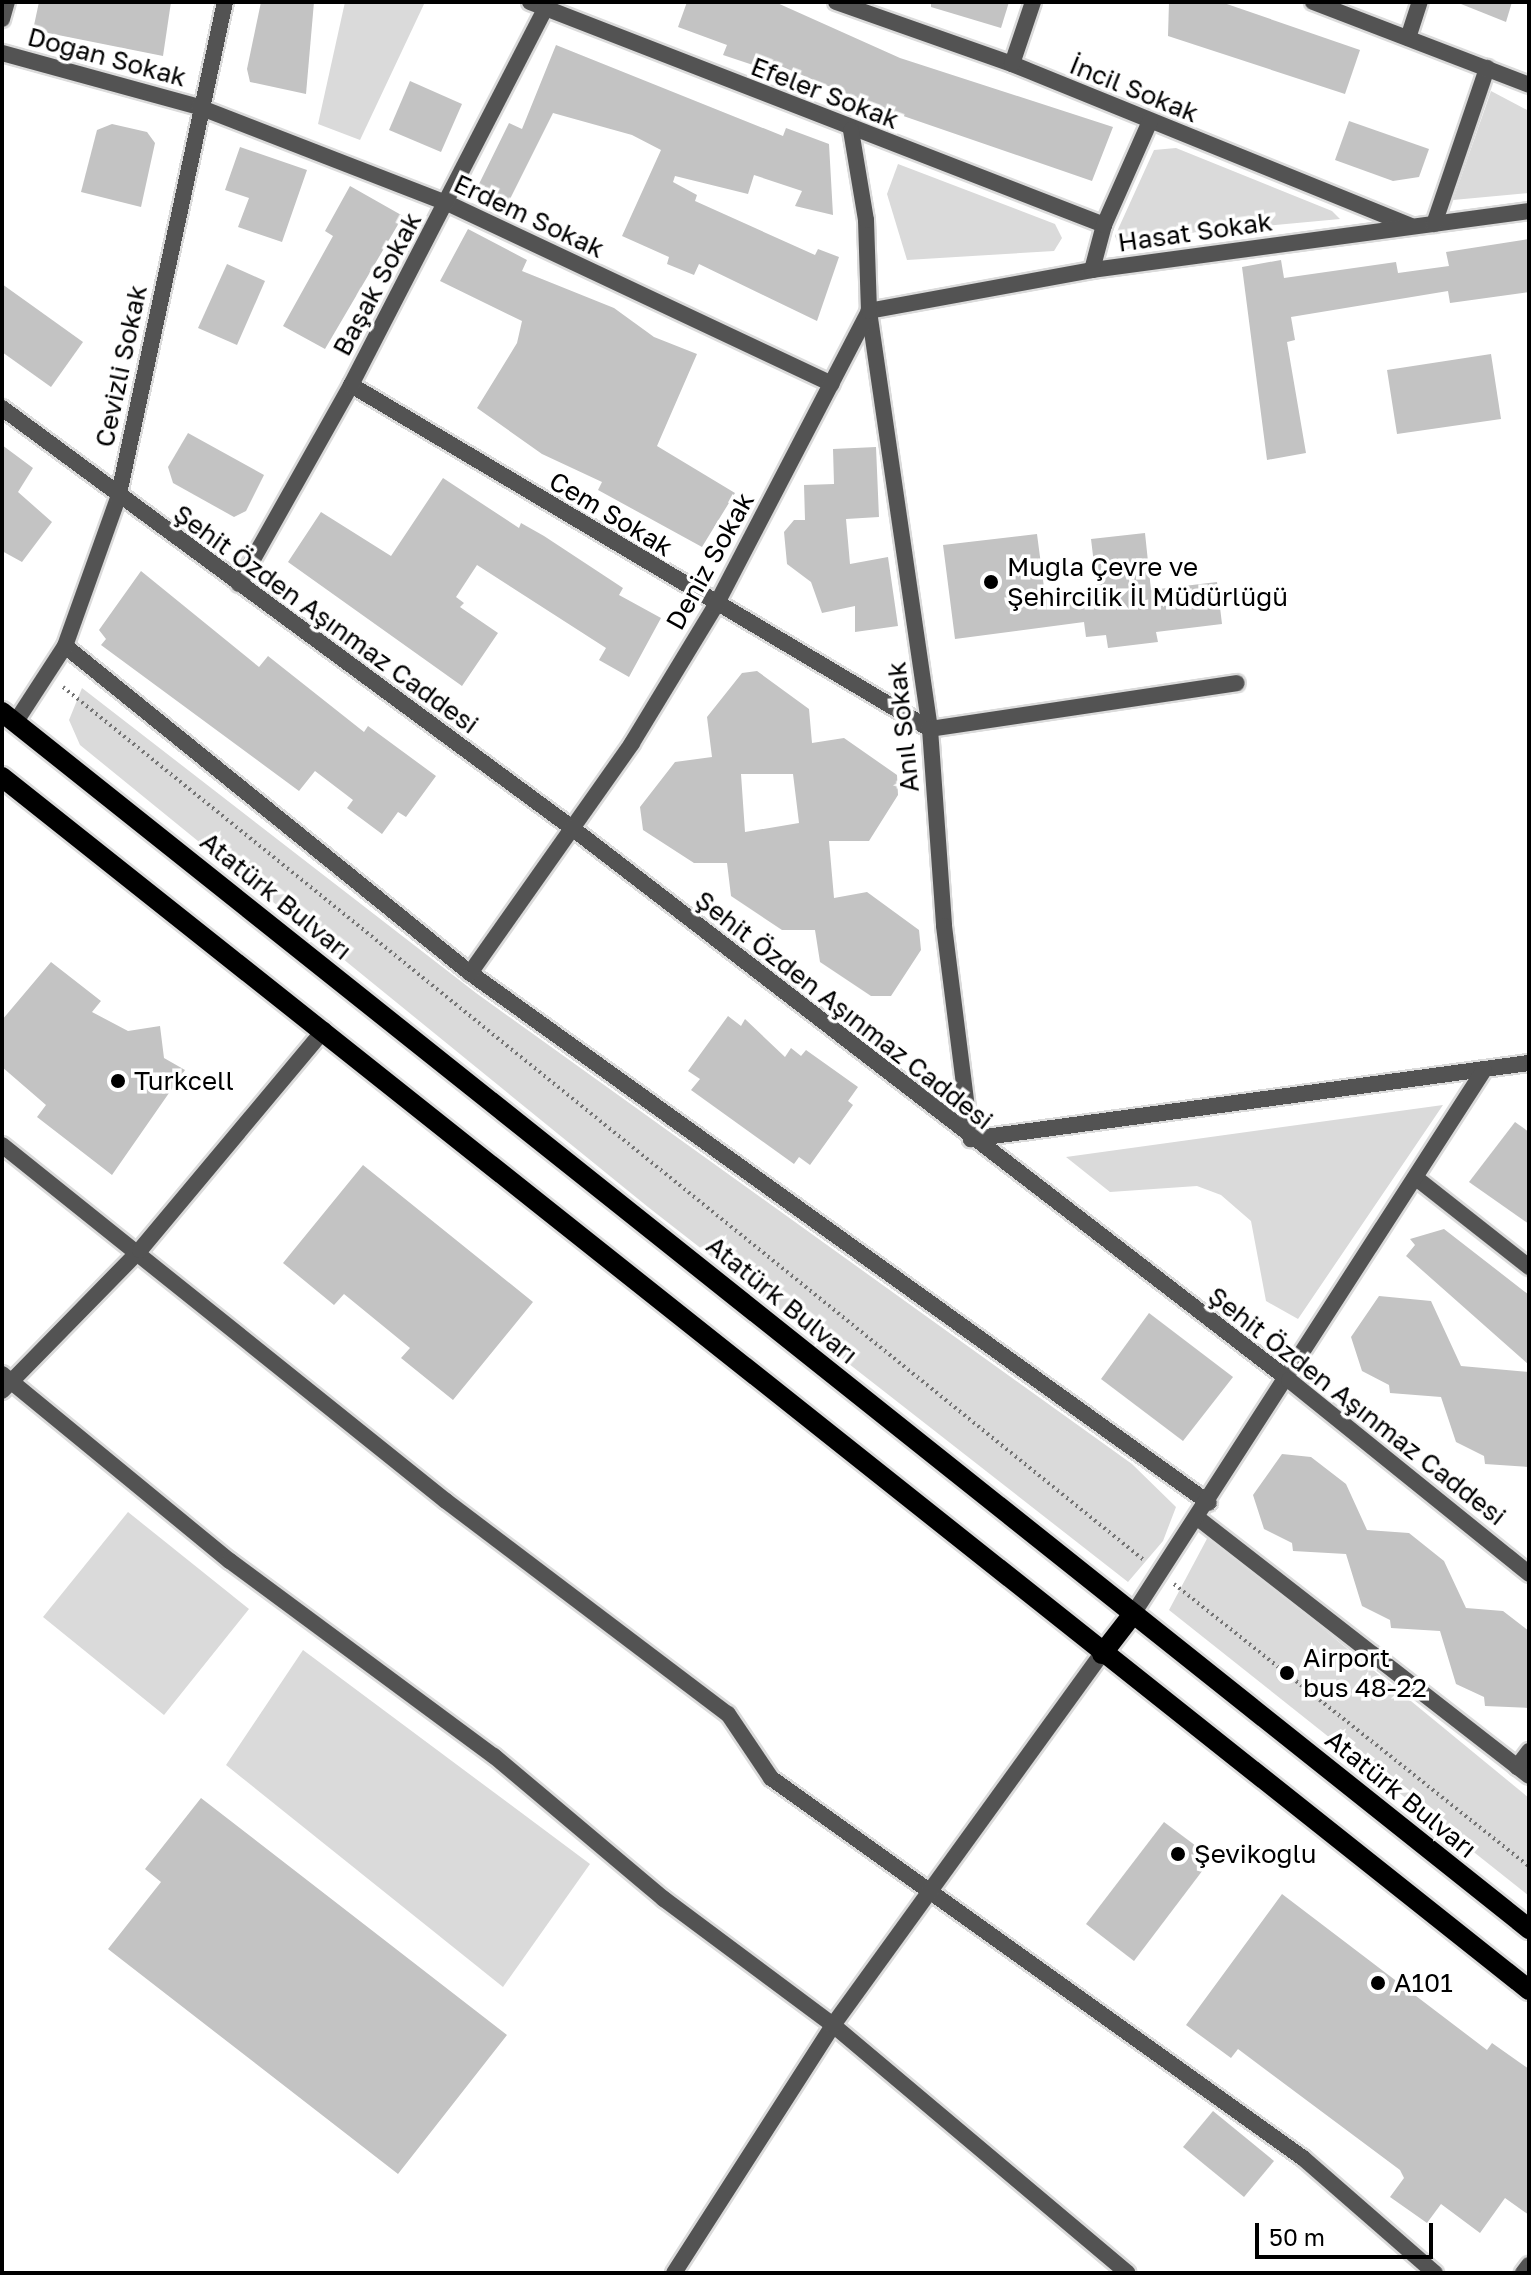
<!DOCTYPE html>
<meta charset="utf-8">
<style>
body{margin:0}
#map{position:relative;width:1531px;height:2275px;overflow:hidden;background:#fff;font-family:"Golos Text",sans-serif}
div>[style]{position:absolute}
[style*='--x']{left:calc(var(--x)*1px);top:calc(var(--y)*1px);width:calc(var(--w)*1px);rotate:calc(var(--a)*1deg)}
.green>*{inset:0;background:#dadada}
.building>*{inset:0;background:#c3c3c3}
.path>*{height:4px;margin-top:-2px;transform-origin:0;background:repeating-linear-gradient(90deg,#757575 0 2px,transparent 0 6px)}
.roads{filter:drop-shadow(2px 0 #dbdbdb) drop-shadow(-2px 0 #dbdbdb) drop-shadow(0 2px #dbdbdb) drop-shadow(0 -2px #dbdbdb)}
.minor>*{height:16px;margin:-8px;padding:0 8px;transform-origin:8px;border-radius:8px;background:#535353}
.tertiary>*{height:16px;margin:-8px;padding:0 8px;transform-origin:8px;border-radius:8px;background:#535353}
.primary>*{height:20px;margin:-10px;padding:0 10px;transform-origin:10px;border-radius:10px;background:#000}
.dots>*{width:22px;height:22px;translate:-50% -50%;box-sizing:border-box;border:4px solid #fff;border-radius:50%}
span{translate:-50% -50%;white-space:nowrap;text-align:center;line-height:1.15;-webkit-text-stroke:7px #fff;paint-order:stroke}
.street-label{font-size:26px;color:#000}
.poi-label{font-size:26px;color:#000}
.left{translate:0 -50%;text-align:left}
.frame{position:absolute;inset:0;border:4px solid #000;pointer-events:none}
.scale{position:absolute;left:1255px;top:2223px;width:178px;height:36px;box-sizing:border-box;border:4px solid #000;border-top:0;padding-left:10px;font-size:24px;line-height:28px;white-space:nowrap;color:#000;-webkit-text-stroke:6px #fff;paint-order:stroke}
</style>
<div id="map">
<div class="green">
<div style="clip-path:polygon(345px 2px,425px 2px,360px 140px,318px 124px)"></div>
<div style="clip-path:polygon(1491px 91px,1529px 111px,1529px 193px,1453px 200px)"></div>
<div style="clip-path:polygon(1176px 148px,1332px 211px,1340px 219px,1180px 234px,1121px 251px,1115px 236px,1154px 150px)"></div>
<div style="clip-path:polygon(898px 164px,1055px 224px,1062px 238px,1054px 251px,907px 260px,887px 194px)"></div>
<div style="clip-path:polygon(82px 688px,476px 993px,1132px 1464px,1176px 1507px,1163px 1541px,1128px 1582px,648px 1207px,80px 745px,69px 720px)"></div>
<div style="clip-path:polygon(1443px 1105px,1298px 1319px,1266px 1301px,1251px 1221px,1221px 1195px,1197px 1186px,1110px 1192px,1066px 1157px)"></div>
<div style="clip-path:polygon(128px 1512px,249px 1609px,164px 1715px,43px 1617px)"></div>
<div style="clip-path:polygon(1209px 1535px,1529px 1798px,1529px 1896px,1169px 1610px)"></div>
<div style="clip-path:polygon(303px 1650px,590px 1864px,503px 1987px,226px 1765px)"></div>
</div>
<div class="building">
<div style="clip-path:polygon(39px 2px,171px 2px,163px 56px,33px 30px)"></div>
<div style="clip-path:polygon(261px 2px,314px 2px,306px 94px,250px 82px,247px 69px)"></div>
<div style="clip-path:polygon(687px 2px,775px 2px,900px 58px,1113px 127px,1092px 181px,883px 109px,759px 57px,756px 66px,723px 55px,727px 45px,678px 27px)"></div>
<div style="clip-path:polygon(931px 2px,1009px 2px,1001px 28px,931px 7px)"></div>
<div style="clip-path:polygon(1169px 2px,1221px 2px,1360px 50px,1345px 94px,1168px 36px)"></div>
<div style="clip-path:polygon(1456px 2px,1512px 2px,1506px 22px)"></div>
<div style="clip-path:polygon(556px 45px,783px 136px,786px 128px,829px 144px,833px 215px,795px 206px,802px 191px,754px 175px,748px 194px,675px 176px,673px 182px,697px 195px,695px 201px,815px 255px,818px 249px,839px 257px,817px 321px,699px 264px,694px 275px,667px 264px,669px 257px,622px 236px,661px 150px,632px 135px,553px 113px,509px 201px,478px 186px,509px 123px,522px 129px)"></div>
<div style="clip-path:polygon(410px 81px,462px 104px,441px 152px,389px 130px)"></div>
<div style="clip-path:polygon(1349px 121px,1429px 149px,1419px 177px,1393px 181px,1335px 160px)"></div>
<div style="clip-path:polygon(112px 124px,147px 132px,155px 143px,141px 207px,81px 192px,97px 130px)"></div>
<div style="clip-path:polygon(240px 147px,307px 170px,282px 242px,238px 227px,249px 198px,225px 190px)"></div>
<div style="clip-path:polygon(350px 186px,403px 216px,325px 349px,283px 326px,333px 236px,325px 231px)"></div>
<div style="clip-path:polygon(468px 229px,527px 260px,522px 271px,614px 308px,654px 337px,697px 354px,657px 446px,735px 493px,702px 547px,598px 490px,602px 482px,542px 454px,477px 408px,517px 343px,522px 321px,440px 281px)"></div>
<div style="clip-path:polygon(1529px 239px,1529px 292px,1450px 303px,1448px 291px,1291px 317px,1295px 340px,1287px 342px,1306px 453px,1267px 460px,1242px 267px,1281px 260px,1284px 278px,1396px 262px,1398px 273px,1449px 266px,1446px 252px)"></div>
<div style="clip-path:polygon(227px 264px,265px 281px,237px 345px,198px 328px)"></div>
<div style="clip-path:polygon(2px 284px,83px 342px,51px 387px,2px 352px)"></div>
<div style="clip-path:polygon(1491px 354px,1501px 419px,1397px 434px,1387px 370px)"></div>
<div style="clip-path:polygon(188px 433px,264px 475px,246px 511px,234px 517px,173px 483px,168px 467px)"></div>
<div style="clip-path:polygon(2px 445px,33px 468px,18px 492px,52px 522px,22px 562px,2px 551px)"></div>
<div style="clip-path:polygon(876px 447px,879px 517px,846px 519px,850px 564px,888px 557px,898px 626px,855px 632px,855px 606px,822px 613px,811px 582px,787px 564px,784px 532px,794px 520px,805px 520px,804px 485px,834px 484px,833px 449px)"></div>
<div style="clip-path:polygon(443px 478px,519px 528px,521px 523px,544px 536px,623px 588px,619px 595px,661px 618px,629px 677px,599px 660px,606px 648px,477px 565px,456px 597px,464px 603px,460px 607px,498px 633px,462px 686px,288px 562px,321px 512px,391px 556px)"></div>
<div style="clip-path:polygon(1145px 533px,1151px 590px,1217px 582px,1222px 624px,1156px 632px,1158px 642px,1108px 648px,1106px 635px,1086px 637px,1084px 622px,955px 639px,943px 545px,1037px 534px,1045px 595px,1097px 589px,1091px 539px)"></div>
<div style="clip-path:polygon(141px 571px,259px 667px,268px 656px,364px 732px,368px 726px,436px 776px,406px 817px,398px 812px,382px 834px,347px 808px,353px 800px,315px 771px,299px 791px,101px 645px,106px 639px,99px 630px)"></div>
<div style="clip-path:polygon(evenodd,757px 671px,809px 709px,812px 743px,844px 738px,897px 775px,898px 795px,869px 841px,829px 841px,834px 898px,867px 892px,919px 930px,921px 950px,891px 996px,871px 996px,820px 962px,815px 930px,782px 930px,731px 896px,727px 863px,694px 863px,643px 830px,640px 807px,675px 762px,712px 757px,707px 717px,742px 673px,757px 671px,741px 774px,793px 774px,799px 823px,745px 832px,741px 774px)"></div>
<div style="clip-path:polygon(51px 962px,101px 1001px,92px 1012px,128px 1031px,160px 1026px,164px 1058px,185px 1070px,112px 1175px,37px 1117px,46px 1105px,2px 1067px,2px 1020px)"></div>
<div style="clip-path:polygon(728px 1016px,741px 1026px,745px 1019px,785px 1057px,791px 1048px,801px 1056px,806px 1050px,858px 1087px,848px 1101px,853px 1105px,810px 1165px,799px 1157px,794px 1164px,691px 1090px,700px 1079px,688px 1071px)"></div>
<div style="clip-path:polygon(1515px 1122px,1529px 1132px,1529px 1224px,1469px 1182px)"></div>
<div style="clip-path:polygon(363px 1165px,533px 1302px,453px 1400px,401px 1358px,410px 1348px,344px 1294px,334px 1305px,283px 1263px)"></div>
<div style="clip-path:polygon(1444px 1229px,1529px 1295px,1529px 1365px,1406px 1256px,1415px 1245px,1410px 1239px)"></div>
<div style="clip-path:polygon(1379px 1296px,1431px 1301px,1461px 1366px,1529px 1372px,1529px 1467px,1485px 1464px,1484px 1456px,1456px 1442px,1441px 1397px,1390px 1393px,1389px 1385px,1362px 1371px,1351px 1337px)"></div>
<div style="clip-path:polygon(1149px 1313px,1233px 1377px,1183px 1441px,1101px 1379px)"></div>
<div style="clip-path:polygon(1282px 1454px,1311px 1457px,1346px 1484px,1367px 1530px,1409px 1533px,1444px 1561px,1466px 1608px,1503px 1611px,1529px 1631px,1529px 1708px,1485px 1706px,1484px 1697px,1456px 1684px,1440px 1631px,1391px 1628px,1390px 1620px,1362px 1606px,1346px 1554px,1293px 1551px,1292px 1543px,1264px 1529px,1253px 1495px)"></div>
<div style="clip-path:polygon(201px 1798px,507px 2035px,398px 2174px,108px 1949px,161px 1882px,145px 1869px)"></div>
<div style="clip-path:polygon(1164px 1822px,1212px 1858px,1134px 1961px,1086px 1924px)"></div>
<div style="clip-path:polygon(1282px 1894px,1487px 2050px,1492px 2043px,1529px 2069px,1529px 2215px,1505px 2198px,1480px 2233px,1441px 2204px,1427px 2223px,1390px 2197px,1404px 2178px,1400px 2170px,1238px 2049px,1231px 2058px,1186px 2025px)"></div>
<div style="clip-path:polygon(1213px 2111px,1274px 2161px,1244px 2197px,1183px 2147px)"></div>
</div>
<div class="path">
<div style="--x:63;--y:687;--w:1391;--a:38.93"></div>
<div style="--x:1174;--y:1584;--w:453;--a:38.5"></div>
</div>
<div class="roads">
<div class="minor">
<div style="--x:530;--y:2;--w:616;--a:21.23"></div>
<div style="--x:836;--y:2;--w:187;--a:19.4"></div>
<div style="--x:1012;--y:64;--w:430;--a:22.1"></div>
<div style="--x:2;--y:19;--w:18;--a:-74"></div>
<div style="--x:1408;--y:38;--w:38;--a:-72"></div>
<div style="--x:2;--y:53;--w:204;--a:15.3"></div>
<div style="--x:199;--y:107;--w:266;--a:21.2"></div>
<div style="--x:447;--y:203;--w:425;--a:25.2"></div>
<div style="--x:1012;--y:64;--w:65;--a:-71.3"></div>
<div style="--x:1529;--y:211;--w:441;--a:172.3"></div>
<div style="--x:1092;--y:270;--w:227;--a:169.6"></div>
<div style="--x:869;--y:311;--w:422;--a:81.7"></div>
<div style="--x:930;--y:729;--w:197;--a:85.9"></div>
<div style="--x:944;--y:926;--w:215;--a:82.8"></div>
<div style="--x:971;--y:1139;--w:563;--a:-7.76"></div>
<div style="--x:1434;--y:224;--w:165;--a:-71.2"></div>
<div style="--x:1092;--y:270;--w:47;--a:-75.1"></div>
<div style="--x:1104;--y:225;--w:114;--a:-66.1"></div>
<div style="--x:351;--y:385;--w:673;--a:30.72"></div>
<div style="--x:930;--y:729;--w:310;--a:-8.5"></div>
<div style="--x:239;--y:584;--w:228;--a:-60.6"></div>
<div style="--x:351;--y:385;--w:431;--a:-62.7"></div>
<div style="--x:65;--y:646;--w:521;--a:38.92"></div>
<div style="--x:470;--y:973;--w:909;--a:35.65"></div>
<div style="--x:15;--y:723;--w:92;--a:-57"></div>
<div style="--x:65;--y:646;--w:157;--a:-70.3"></div>
<div style="--x:118;--y:498;--w:507;--a:-77.83"></div>
<div style="--x:470;--y:973;--w:281;--a:-54.8"></div>
<div style="--x:632;--y:743;--w:162;--a:-58.7"></div>
<div style="--x:716;--y:605;--w:331;--a:-62.5"></div>
<div style="--x:869;--y:311;--w:91;--a:-91.9"></div>
<div style="--x:866;--y:220;--w:91;--a:-99.5"></div>
<div style="--x:2;--y:1145;--w:569;--a:38.72"></div>
<div style="--x:446;--y:1501;--w:353;--a:37.1"></div>
<div style="--x:728;--y:1714;--w:77;--a:56.1"></div>
<div style="--x:771;--y:1778;--w:654;--a:35.54"></div>
<div style="--x:1303;--y:2158;--w:175;--a:41.1"></div>
<div style="--x:1416;--y:1178;--w:144;--a:38.2"></div>
<div style="--x:2;--y:1374;--w:295;--a:39.4"></div>
<div style="--x:230;--y:1561;--w:328;--a:36.5"></div>
<div style="--x:494;--y:1756;--w:222;--a:40.1"></div>
<div style="--x:664;--y:1899;--w:211;--a:36.7"></div>
<div style="--x:833;--y:2025;--w:385;--a:40.1"></div>
<div style="--x:2;--y:1391;--w:197;--a:-45.6"></div>
<div style="--x:140;--y:1250;--w:287;--a:-50.1"></div>
<div style="--x:1199;--y:1519;--w:418;--a:37.9"></div>
<div style="--x:1133;--y:1614;--w:647;--a:-57.17"></div>
<div style="--x:1517;--y:1767;--w:20;--a:-53"></div>
<div style="--x:674;--y:2273;--w:295;--a:-57.3"></div>
<div style="--x:833;--y:2025;--w:458;--a:-54.1"></div>
<div style="--x:1523;--y:2273;--w:10;--a:-53"></div>
</div>
<div class="tertiary">
<div style="--x:1313;--y:2;--w:231;--a:21"></div>
<div style="--x:2;--y:408;--w:708;--a:36.38"></div>
<div style="--x:572;--y:828;--w:905;--a:37.59"></div>
<div style="--x:1289;--y:1380;--w:309;--a:38.9"></div>
</div>
<div class="primary">
<div style="--x:2;--y:712;--w:1953;--a:38.55"></div>
<div style="--x:2;--y:777;--w:1950;--a:38.46"></div>
<div style="--x:1102;--y:1654;--w:51;--a:-52.2"></div>
</div>
</div>
<div class="dots">
<div style="left:991px;top:582px;background:#000"></div>
<div style="left:118px;top:1081px;background:#000"></div>
<div style="left:1287px;top:1673px;background:#000"></div>
<div style="left:1178px;top:1854px;background:#000"></div>
<div style="left:1378px;top:1983px;background:#000"></div>
</div>
<div class="street-label">
<span style="left:107px;top:57px;rotate:15deg">Doğan Sokak</span>
<span style="left:1134px;top:89px;rotate:22deg">İncil Sokak</span>
<span style="left:825px;top:93px;rotate:21deg">Efeler Sokak</span>
<span style="left:529px;top:216px;rotate:25deg">Erdem Sokak</span>
<span style="left:1195px;top:232px;rotate:-8deg">Hasat Sokak</span>
<span style="left:377px;top:284px;rotate:-62deg">Başak Sokak</span>
<span style="left:121px;top:366px;rotate:-78deg">Cevizli Sokak</span>
<span style="left:611px;top:514px;rotate:31deg">Cem Sokak</span>
<span style="left:710px;top:561px;rotate:-61deg">Deniz Sokak</span>
<span style="left:326px;top:619px;rotate:36deg">Şehit Özden Aşınmaz Caddesi</span>
<span style="left:903px;top:727px;rotate:-96deg">Anıl Sokak</span>
<span style="left:276px;top:896px;rotate:39deg">Atatürk Bulvarı</span>
<span style="left:844px;top:1010px;rotate:38deg">Şehit Özden Aşınmaz Caddesi</span>
<span style="left:782px;top:1300px;rotate:39deg">Atatürk Bulvarı</span>
<span style="left:1357px;top:1406px;rotate:38deg">Şehit Özden Aşınmaz Caddesi</span>
<span style="left:1401px;top:1794px;rotate:39deg">Atatürk Bulvarı</span>
</div>
<div class="poi-label">
<span class="left" style="left:1007px;top:582px">Muğla Çevre ve<br>Şehircilik İl Müdürlüğü</span>
<span class="left" style="left:134px;top:1081px">Turkcell</span>
<span class="left" style="left:1303px;top:1673px">Airport<br>bus 48-22</span>
<span class="left" style="left:1194px;top:1854px">Şevikoğlu</span>
<span class="left" style="left:1394px;top:1983px">A101</span>
</div>
<div class="frame"></div>
<div class="scale">50 m</div>
</div>
